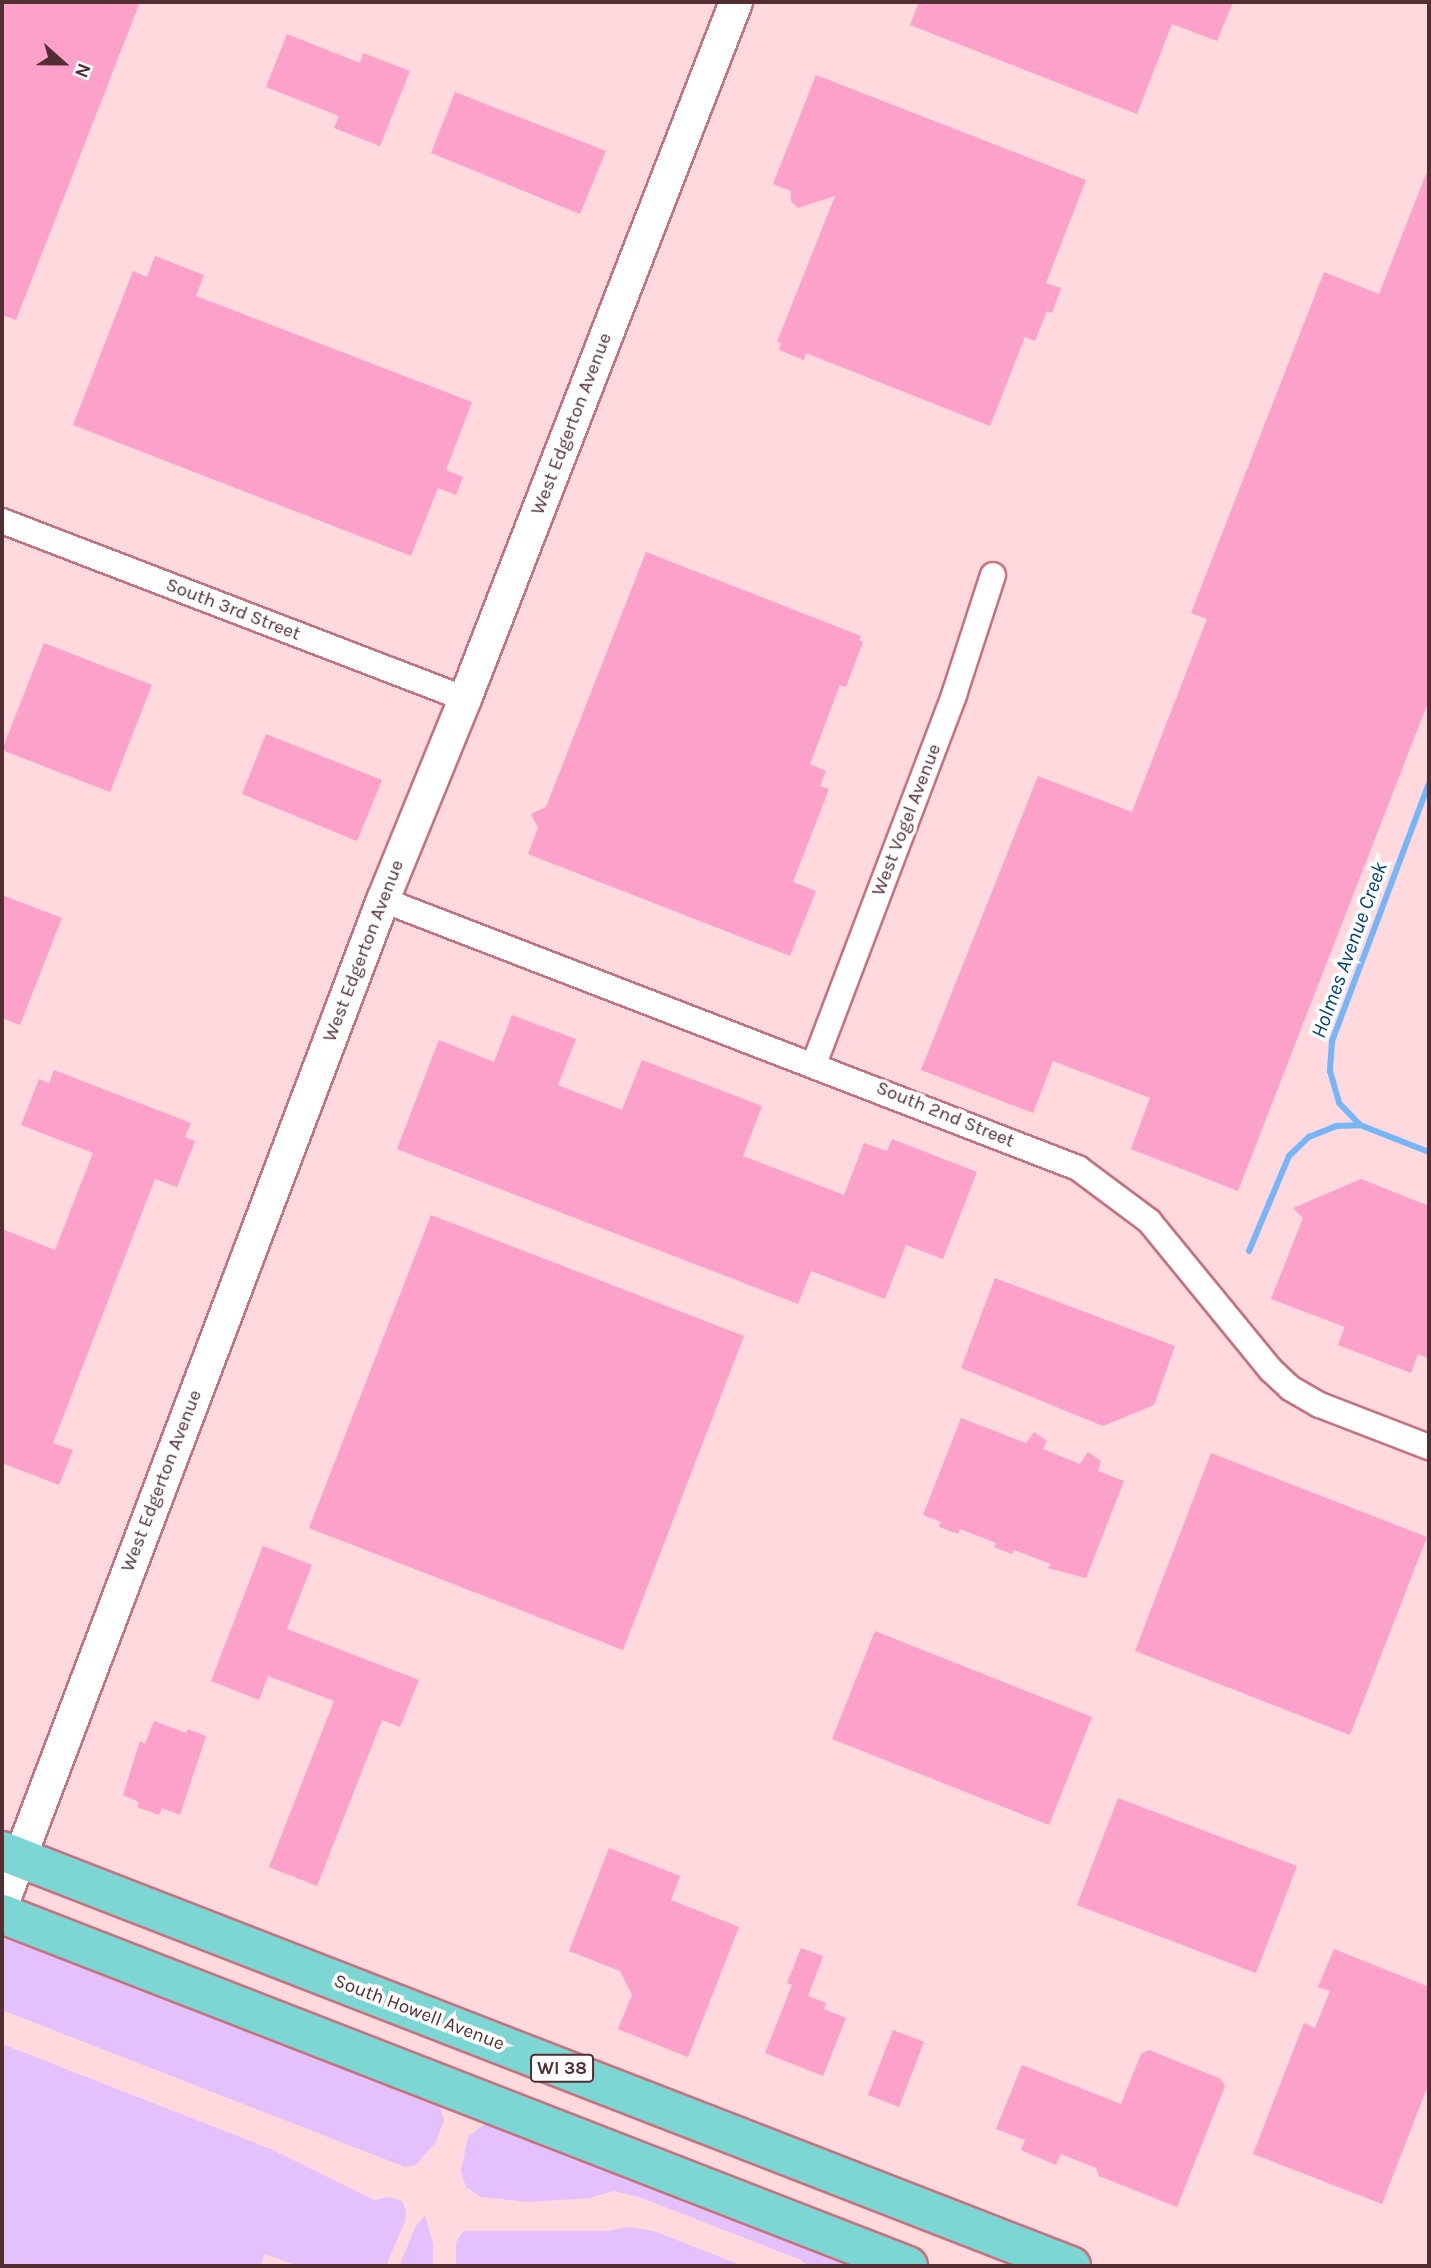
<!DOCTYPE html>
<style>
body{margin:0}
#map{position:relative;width:1431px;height:2268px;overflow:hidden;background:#ffd9dd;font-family:Karla,sans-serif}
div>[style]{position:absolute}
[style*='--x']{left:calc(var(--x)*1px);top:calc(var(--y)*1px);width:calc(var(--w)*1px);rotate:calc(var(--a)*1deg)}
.green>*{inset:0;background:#e4c0fd}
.stream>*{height:6px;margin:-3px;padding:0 3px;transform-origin:3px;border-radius:3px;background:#75b5f8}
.building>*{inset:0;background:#fba1ca}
.roads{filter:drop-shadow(2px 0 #c6727e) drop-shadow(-2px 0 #c6727e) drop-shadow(0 2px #c6727e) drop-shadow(0 -2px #c6727e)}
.minor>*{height:24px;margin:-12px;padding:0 12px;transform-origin:12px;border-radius:12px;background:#fff}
.tertiary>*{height:32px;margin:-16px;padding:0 16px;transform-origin:16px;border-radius:16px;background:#fff}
.primary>*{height:38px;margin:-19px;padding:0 19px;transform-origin:19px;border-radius:19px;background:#7cd6d3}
span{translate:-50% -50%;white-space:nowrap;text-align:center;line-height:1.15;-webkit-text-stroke:7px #fff;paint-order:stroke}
.shield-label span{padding:2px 5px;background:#fff;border:2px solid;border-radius:5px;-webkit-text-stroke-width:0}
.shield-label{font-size:18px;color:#522e33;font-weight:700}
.street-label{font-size:19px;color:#522e33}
.water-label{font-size:21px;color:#024175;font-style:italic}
.frame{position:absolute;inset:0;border:4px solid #522e33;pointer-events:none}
.north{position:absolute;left:28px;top:28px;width:70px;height:70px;-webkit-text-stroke:5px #fff;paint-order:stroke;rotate:111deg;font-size:19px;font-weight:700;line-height:28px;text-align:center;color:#522e33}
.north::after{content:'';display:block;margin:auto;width:24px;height:32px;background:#522e33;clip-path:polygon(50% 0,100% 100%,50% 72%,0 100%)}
</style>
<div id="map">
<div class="green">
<div style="clip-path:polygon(2px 1934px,431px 2098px,440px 2108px,444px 2120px,436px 2142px,416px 2165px,405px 2167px,2px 2010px)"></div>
<div style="clip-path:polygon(2px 2044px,273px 2150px,374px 2200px,390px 2197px,402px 2201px,406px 2211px,405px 2221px,386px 2266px,298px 2266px,265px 2254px,260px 2266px,2px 2266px)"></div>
<div style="clip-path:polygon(483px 2125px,499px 2125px,858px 2266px,808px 2266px,799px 2259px,639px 2197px,613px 2191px,590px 2198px,530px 2202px,481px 2197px,466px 2187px,461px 2171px,468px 2137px)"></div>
<div style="clip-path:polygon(425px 2215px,433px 2244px,433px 2266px,399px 2266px,416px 2226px)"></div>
<div style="clip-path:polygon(628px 2227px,654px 2231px,743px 2266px,456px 2266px,456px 2243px,463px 2231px,607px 2231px)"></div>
</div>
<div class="stream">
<div style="--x:1429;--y:783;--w:276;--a:110.6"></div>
<div style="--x:1332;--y:1041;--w:30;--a:94"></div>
<div style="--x:1330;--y:1071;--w:33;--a:74"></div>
<div style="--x:1339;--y:1103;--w:30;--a:46"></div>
<div style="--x:1360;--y:1125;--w:74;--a:21.4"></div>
<div style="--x:1249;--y:1251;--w:103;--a:-67.2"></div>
<div style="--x:1289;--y:1156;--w:28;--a:-44"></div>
<div style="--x:1309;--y:1137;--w:29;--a:-22"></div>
<div style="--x:1336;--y:1126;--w:24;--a:-2"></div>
</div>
<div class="building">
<div style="clip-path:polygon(2px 2px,140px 2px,16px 320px,2px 315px)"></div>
<div style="clip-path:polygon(919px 2px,1233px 2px,1217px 41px,1172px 24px,1137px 114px,910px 25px)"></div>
<div style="clip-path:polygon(287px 34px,360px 63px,363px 53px,410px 71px,380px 146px,334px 128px,339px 116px,266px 87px)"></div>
<div style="clip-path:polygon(816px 75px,1086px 180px,1046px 283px,1061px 288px,1052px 313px,1047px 311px,1035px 341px,1025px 337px,990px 426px,806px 353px,804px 360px,779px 350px,781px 343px,777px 342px,835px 196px,798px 208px,791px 201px,791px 191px,773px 184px)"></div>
<div style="clip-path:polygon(455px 92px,606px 151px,580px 214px,431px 153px)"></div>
<div style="clip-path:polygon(1428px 169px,1429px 700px,1238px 1191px,1131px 1149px,1150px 1098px,1053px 1061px,1033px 1113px,921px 1070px,1038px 776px,1132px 812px,1207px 619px,1191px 613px,1324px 272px,1379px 294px)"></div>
<div style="clip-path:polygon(155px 256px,204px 275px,196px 296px,472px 402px,446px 470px,463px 477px,456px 495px,438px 488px,411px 556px,73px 425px,133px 271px,147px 277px)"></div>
<div style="clip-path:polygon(646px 552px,861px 636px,859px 640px,863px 642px,846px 687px,840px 685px,810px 764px,826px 771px,820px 786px,829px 789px,793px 882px,816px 891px,790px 956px,528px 854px,538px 828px,531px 814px,546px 807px)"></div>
<div style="clip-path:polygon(44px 643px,152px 685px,110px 792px,2px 750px)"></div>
<div style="clip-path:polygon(266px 734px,382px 780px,357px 841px,242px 794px)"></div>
<div style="clip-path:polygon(2px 895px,62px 918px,20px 1025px,2px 1018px)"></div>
<div style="clip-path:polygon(512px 1015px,576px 1039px,558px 1085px,622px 1110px,642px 1060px,762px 1106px,743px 1156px,844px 1195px,864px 1143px,887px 1151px,892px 1139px,977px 1172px,943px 1259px,906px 1245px,885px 1299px,811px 1271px,798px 1304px,397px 1149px,439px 1040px,494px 1062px)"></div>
<div style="clip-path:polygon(54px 1070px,191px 1123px,185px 1137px,195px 1141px,177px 1187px,155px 1179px,53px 1443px,73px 1450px,59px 1485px,2px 1463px,2px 1229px,55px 1250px,93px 1153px,21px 1125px,39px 1079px,49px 1083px)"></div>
<div style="clip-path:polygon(1361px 1179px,1429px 1206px,1429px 1359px,1418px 1354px,1411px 1373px,1338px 1345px,1345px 1327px,1271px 1299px,1303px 1218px,1293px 1208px)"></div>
<div style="clip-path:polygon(431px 1215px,744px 1336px,623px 1650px,309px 1528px)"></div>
<div style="clip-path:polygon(995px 1278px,1175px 1346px,1154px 1405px,1103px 1426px,961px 1368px)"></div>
<div style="clip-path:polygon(961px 1418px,1026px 1443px,1034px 1432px,1047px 1441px,1043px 1449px,1080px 1464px,1088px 1452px,1101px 1461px,1098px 1471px,1124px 1481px,1086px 1578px,1048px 1568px,1051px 1564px,1014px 1550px,1012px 1554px,994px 1547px,996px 1543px,960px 1529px,958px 1534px,939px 1527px,941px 1522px,923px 1515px)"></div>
<div style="clip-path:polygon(1211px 1453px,1427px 1537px,1350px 1735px,1135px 1651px)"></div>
<div style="clip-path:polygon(263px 1546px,312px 1565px,287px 1629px,419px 1680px,400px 1727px,382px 1720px,317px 1886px,269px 1867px,334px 1701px,268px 1676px,259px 1700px,211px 1681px)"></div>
<div style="clip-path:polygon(875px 1631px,1092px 1717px,1049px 1825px,832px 1739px)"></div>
<div style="clip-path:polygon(154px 1721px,186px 1733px,188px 1729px,206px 1736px,180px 1815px,162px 1808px,159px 1815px,137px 1807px,139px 1802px,123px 1795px,140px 1741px,145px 1744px)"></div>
<div style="clip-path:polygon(1118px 1798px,1297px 1866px,1256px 1973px,1077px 1905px)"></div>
<div style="clip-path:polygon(609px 1848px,680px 1876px,671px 1900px,739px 1927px,688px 2057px,618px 2029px,632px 1995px,620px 1971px,569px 1951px)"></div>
<div style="clip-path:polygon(801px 1948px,823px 1956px,808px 1996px,826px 2003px,824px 2009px,846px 2018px,823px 2076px,765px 2053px,792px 1985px,787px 1983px)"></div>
<div style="clip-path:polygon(1334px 1949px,1429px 1987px,1429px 2083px,1382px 2204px,1253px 2154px,1304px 2023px,1315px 2028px,1330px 1991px,1318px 1987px)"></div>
<div style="clip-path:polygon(893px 2030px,924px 2042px,899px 2107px,868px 2095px)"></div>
<div style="clip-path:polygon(1149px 2050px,1221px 2079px,1225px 2086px,1177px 2207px,1099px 2176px,1096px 2168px,1061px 2154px,1056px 2165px,1021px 2150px,1025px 2140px,996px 2129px,1022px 2065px,1121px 2104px,1141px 2054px)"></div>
</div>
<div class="roads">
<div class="minor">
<div style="--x:2;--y:521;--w:496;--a:21"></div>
<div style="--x:383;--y:900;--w:745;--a:21.09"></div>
<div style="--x:1078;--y:1168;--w:89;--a:36.7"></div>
<div style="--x:1149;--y:1221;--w:193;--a:50.7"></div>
<div style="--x:1271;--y:1370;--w:26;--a:43"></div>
<div style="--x:1290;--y:1388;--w:34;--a:30"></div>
<div style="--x:1320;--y:1405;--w:117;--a:21.1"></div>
<div style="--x:814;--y:1064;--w:395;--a:-69.2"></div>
<div style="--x:954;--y:695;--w:126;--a:-72"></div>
</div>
<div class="tertiary">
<div style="--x:2;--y:1905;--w:1075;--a:-69.24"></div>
<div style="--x:383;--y:900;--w:217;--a:-67.8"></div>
<div style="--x:465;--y:699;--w:748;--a:-68.75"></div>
</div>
<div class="primary">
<div style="--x:2;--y:1851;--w:1147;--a:21.22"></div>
<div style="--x:2;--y:1914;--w:972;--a:21.23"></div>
</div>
</div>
<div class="shield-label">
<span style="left:562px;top:2068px">WI 38</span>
</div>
<div class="street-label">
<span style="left:572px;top:424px;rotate:-69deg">West Edgerton Avenue</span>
<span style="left:233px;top:610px;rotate:21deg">South 3rd Street</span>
<span style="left:907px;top:820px;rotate:-69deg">West Vogel Avenue</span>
<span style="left:364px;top:951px;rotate:-69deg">West Edgerton Avenue</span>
<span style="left:945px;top:1115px;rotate:22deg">South 2nd Street</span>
<span style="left:162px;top:1481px;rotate:-69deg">West Edgerton Avenue</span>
<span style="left:419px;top:2013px;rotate:21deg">South Howell Avenue</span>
</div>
<div class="water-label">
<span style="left:1349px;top:950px;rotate:-70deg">Holmes Avenue Creek</span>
</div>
<div class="frame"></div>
<div class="north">N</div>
</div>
